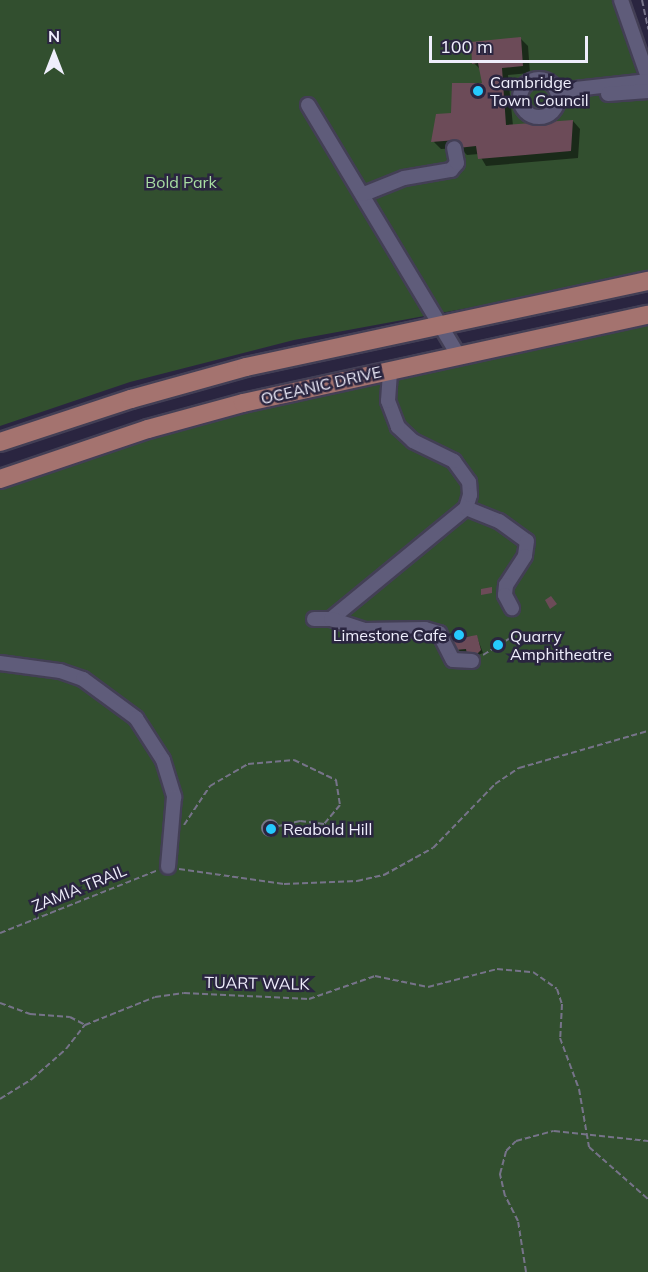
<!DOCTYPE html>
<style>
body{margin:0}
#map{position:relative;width:648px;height:1272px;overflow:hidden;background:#2a2540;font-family:Mulish,sans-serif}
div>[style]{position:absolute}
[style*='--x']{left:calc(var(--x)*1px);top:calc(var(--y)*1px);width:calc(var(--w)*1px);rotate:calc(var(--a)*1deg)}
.green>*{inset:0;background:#324f2f}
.shadow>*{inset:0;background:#0007}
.building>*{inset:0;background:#6c4b58}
.path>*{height:2px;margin-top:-1px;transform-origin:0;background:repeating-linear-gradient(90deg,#767389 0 6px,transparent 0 9px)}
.path>.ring{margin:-1px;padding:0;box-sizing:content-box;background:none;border:2px solid #767389;border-radius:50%}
.roads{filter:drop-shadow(2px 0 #433f55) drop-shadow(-2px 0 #433f55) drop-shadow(0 2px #433f55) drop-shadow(0 -2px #433f55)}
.minor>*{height:14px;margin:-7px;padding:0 7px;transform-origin:7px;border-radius:7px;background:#5f5c7a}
.minor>.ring{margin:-7px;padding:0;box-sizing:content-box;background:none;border:14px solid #5f5c7a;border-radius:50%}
.major>*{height:18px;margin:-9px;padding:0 9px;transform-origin:9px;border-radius:9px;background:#a4736f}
.dots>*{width:16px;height:16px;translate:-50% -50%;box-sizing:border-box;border:3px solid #2a2540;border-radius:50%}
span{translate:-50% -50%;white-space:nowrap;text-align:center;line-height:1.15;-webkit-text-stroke:5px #2a2540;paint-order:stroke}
.poi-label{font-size:16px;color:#efeefc}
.left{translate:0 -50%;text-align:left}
.right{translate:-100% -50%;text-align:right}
.park-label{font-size:16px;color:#a8dea2}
.street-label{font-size:16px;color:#efeefc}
.north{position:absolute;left:24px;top:24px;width:60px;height:60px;-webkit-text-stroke:4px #2a2540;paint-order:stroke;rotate:0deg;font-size:16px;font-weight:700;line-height:24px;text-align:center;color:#efeefc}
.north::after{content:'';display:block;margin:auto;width:21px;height:27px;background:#efeefc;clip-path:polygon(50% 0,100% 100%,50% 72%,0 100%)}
.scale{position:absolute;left:429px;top:36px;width:159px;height:27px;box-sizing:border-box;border:3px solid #efeefc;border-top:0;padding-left:8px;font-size:18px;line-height:21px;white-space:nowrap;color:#efeefc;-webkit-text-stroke:4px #2a2540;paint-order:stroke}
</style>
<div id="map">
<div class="green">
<div style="clip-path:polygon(0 0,615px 0,629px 48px,648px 92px,648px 275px,294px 340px,130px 382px,0 426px)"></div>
<div style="clip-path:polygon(648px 321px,648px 1272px,0 1272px,0 485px,150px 435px,245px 409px)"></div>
</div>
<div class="shadow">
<div style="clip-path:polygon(521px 39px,528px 46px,530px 73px,508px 75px,513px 126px,573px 121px,580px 129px,578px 158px,486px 166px,479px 154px,467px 155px,460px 148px,441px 149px,434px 142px,484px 84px,481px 70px,474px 63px)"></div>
<div style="clip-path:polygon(455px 636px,477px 637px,483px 653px,471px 658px,468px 652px,460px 653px)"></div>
</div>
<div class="building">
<div style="clip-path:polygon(521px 37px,523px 66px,502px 68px,506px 125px,573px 120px,571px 151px,478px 159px,476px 146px,458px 148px,457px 140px,431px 142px,436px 114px,451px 113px,452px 83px,482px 83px,478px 63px,472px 64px,471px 42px)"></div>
<div style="clip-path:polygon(492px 587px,492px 593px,481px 595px,481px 589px)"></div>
<div style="clip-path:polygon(551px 596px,557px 604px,550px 609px,545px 600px)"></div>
<div style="clip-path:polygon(465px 633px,466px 637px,477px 635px,481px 650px,477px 654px,467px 655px,466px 649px,455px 650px,453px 635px)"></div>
</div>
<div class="path">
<div style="--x:642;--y:0;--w:30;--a:78"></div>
<div style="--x:483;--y:655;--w:36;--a:-32"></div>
<div class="ring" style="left:262px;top:820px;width:14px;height:14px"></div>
<div style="--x:184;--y:825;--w:47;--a:-56.3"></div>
<div style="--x:210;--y:786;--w:44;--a:-30.1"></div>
<div style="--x:248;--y:764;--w:46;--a:-5"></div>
<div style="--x:294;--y:760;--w:47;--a:25.5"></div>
<div style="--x:336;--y:780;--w:25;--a:81"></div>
<div style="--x:340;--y:805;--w:25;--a:130"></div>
<div style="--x:324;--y:824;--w:24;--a:-173"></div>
<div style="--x:300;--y:821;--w:23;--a:167"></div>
<div style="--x:179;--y:869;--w:106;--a:8.1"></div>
<div style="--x:284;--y:884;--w:73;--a:-2.4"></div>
<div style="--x:357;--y:881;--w:28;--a:-13"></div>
<div style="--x:384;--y:875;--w:56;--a:-28.9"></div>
<div style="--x:433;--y:848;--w:89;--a:-45.9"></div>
<div style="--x:495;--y:784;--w:29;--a:-34"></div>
<div style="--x:519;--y:768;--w:134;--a:-16"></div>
<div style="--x:0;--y:933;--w:168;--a:-21.7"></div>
<div style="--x:0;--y:1003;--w:32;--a:20"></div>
<div style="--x:30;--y:1014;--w:40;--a:4.3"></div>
<div style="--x:70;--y:1017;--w:17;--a:28"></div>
<div style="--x:85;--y:1025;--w:75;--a:-21.8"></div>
<div style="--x:155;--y:997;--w:29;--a:-8"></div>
<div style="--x:184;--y:993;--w:125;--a:2.7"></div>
<div style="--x:309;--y:999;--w:70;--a:-19.2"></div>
<div style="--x:375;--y:976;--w:54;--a:11.7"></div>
<div style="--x:428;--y:987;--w:71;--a:-14.6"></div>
<div style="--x:497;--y:969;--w:36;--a:5"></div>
<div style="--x:533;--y:972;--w:29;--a:35"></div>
<div style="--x:557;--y:989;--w:16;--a:72"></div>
<div style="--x:562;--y:1004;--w:34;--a:93"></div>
<div style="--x:560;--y:1038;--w:54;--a:69.6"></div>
<div style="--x:579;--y:1089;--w:59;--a:80.2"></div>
<div style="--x:589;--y:1147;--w:79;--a:41.4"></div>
<div style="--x:0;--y:1099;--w:38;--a:-32"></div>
<div style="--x:32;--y:1079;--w:45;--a:-41.4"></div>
<div style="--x:66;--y:1049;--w:31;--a:-52"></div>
<div style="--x:526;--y:1272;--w:52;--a:-98.9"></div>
<div style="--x:518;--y:1221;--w:28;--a:-117"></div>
<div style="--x:505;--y:1196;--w:23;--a:-103"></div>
<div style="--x:500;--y:1174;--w:24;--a:-75"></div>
<div style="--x:506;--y:1151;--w:14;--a:-45"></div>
<div style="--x:516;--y:1141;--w:39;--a:-15"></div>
<div style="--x:554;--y:1131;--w:95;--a:6.1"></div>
</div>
<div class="roads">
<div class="minor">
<div style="--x:621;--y:0;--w:82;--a:70.7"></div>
<div class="ring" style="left:520px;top:79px;width:24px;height:24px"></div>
<div style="--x:557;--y:91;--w:92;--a:-6.3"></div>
<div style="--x:608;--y:94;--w:40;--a:-4.3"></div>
<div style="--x:308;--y:105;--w:292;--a:59"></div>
<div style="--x:364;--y:194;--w:43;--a:-21.8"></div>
<div style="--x:404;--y:178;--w:48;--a:-9.7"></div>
<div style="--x:451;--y:170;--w:9;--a:-49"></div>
<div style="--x:457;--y:163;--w:15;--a:-101"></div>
<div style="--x:466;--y:508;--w:35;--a:22"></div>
<div style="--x:499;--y:521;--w:34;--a:36"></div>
<div style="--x:527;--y:541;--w:15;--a:98"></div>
<div style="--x:525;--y:556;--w:35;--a:123"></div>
<div style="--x:506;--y:585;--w:10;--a:96"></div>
<div style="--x:505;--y:595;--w:15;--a:62"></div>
<div style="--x:314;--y:619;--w:17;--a:0"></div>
<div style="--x:331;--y:619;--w:175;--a:-39.4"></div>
<div style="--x:466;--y:508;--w:14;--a:-73"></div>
<div style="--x:470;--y:495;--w:13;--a:-94"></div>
<div style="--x:469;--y:482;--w:26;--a:-126"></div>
<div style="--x:454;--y:461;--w:46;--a:-154"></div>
<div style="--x:413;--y:441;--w:21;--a:-137"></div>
<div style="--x:398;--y:427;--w:28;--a:-111"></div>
<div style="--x:388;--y:401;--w:31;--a:-86"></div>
<div style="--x:331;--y:619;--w:35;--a:18"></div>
<div style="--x:364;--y:630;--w:61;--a:-0.9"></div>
<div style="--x:425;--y:629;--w:15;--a:16"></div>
<div style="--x:439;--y:633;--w:30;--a:63"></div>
<div style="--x:453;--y:660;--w:19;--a:3"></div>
<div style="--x:0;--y:663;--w:61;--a:7.6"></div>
<div style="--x:60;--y:671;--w:24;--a:19"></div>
<div style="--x:83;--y:679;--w:66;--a:36.3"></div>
<div style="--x:136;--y:718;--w:50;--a:57.3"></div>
<div style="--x:163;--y:760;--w:39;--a:73"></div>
<div style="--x:174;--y:797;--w:70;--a:94.9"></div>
</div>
<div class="major">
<div style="--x:0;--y:442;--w:138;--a:-18.2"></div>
<div style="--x:131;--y:399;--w:119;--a:-15.5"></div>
<div style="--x:246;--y:367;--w:411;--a:-12.1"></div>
<div style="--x:0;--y:479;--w:156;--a:-18.7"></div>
<div style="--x:148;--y:429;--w:98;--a:-15.3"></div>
<div style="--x:243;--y:403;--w:414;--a:-12.3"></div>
</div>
</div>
<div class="dots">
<div style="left:478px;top:91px;background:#25c9fe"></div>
<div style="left:459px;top:635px;background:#25c9fe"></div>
<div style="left:498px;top:645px;background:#25c9fe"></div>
<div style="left:271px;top:829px;background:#25c9fe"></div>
</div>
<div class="poi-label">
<span class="left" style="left:490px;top:91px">Cambridge<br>Town Council</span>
<span class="right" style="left:447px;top:635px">Limestone Cafe</span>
<span class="left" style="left:510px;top:645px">Quarry<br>Amphitheatre</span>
<span class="left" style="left:283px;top:829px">Reabold Hill</span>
</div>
<div class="park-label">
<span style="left:181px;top:182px">Bold Park</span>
</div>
<div class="street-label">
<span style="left:321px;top:385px;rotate:-13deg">OCEANIC DRIVE</span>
<span style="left:79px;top:888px;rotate:-22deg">ZAMIA TRAIL</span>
<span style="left:257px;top:983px;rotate:1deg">TUART WALK</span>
</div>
<div class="north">N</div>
<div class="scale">100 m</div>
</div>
